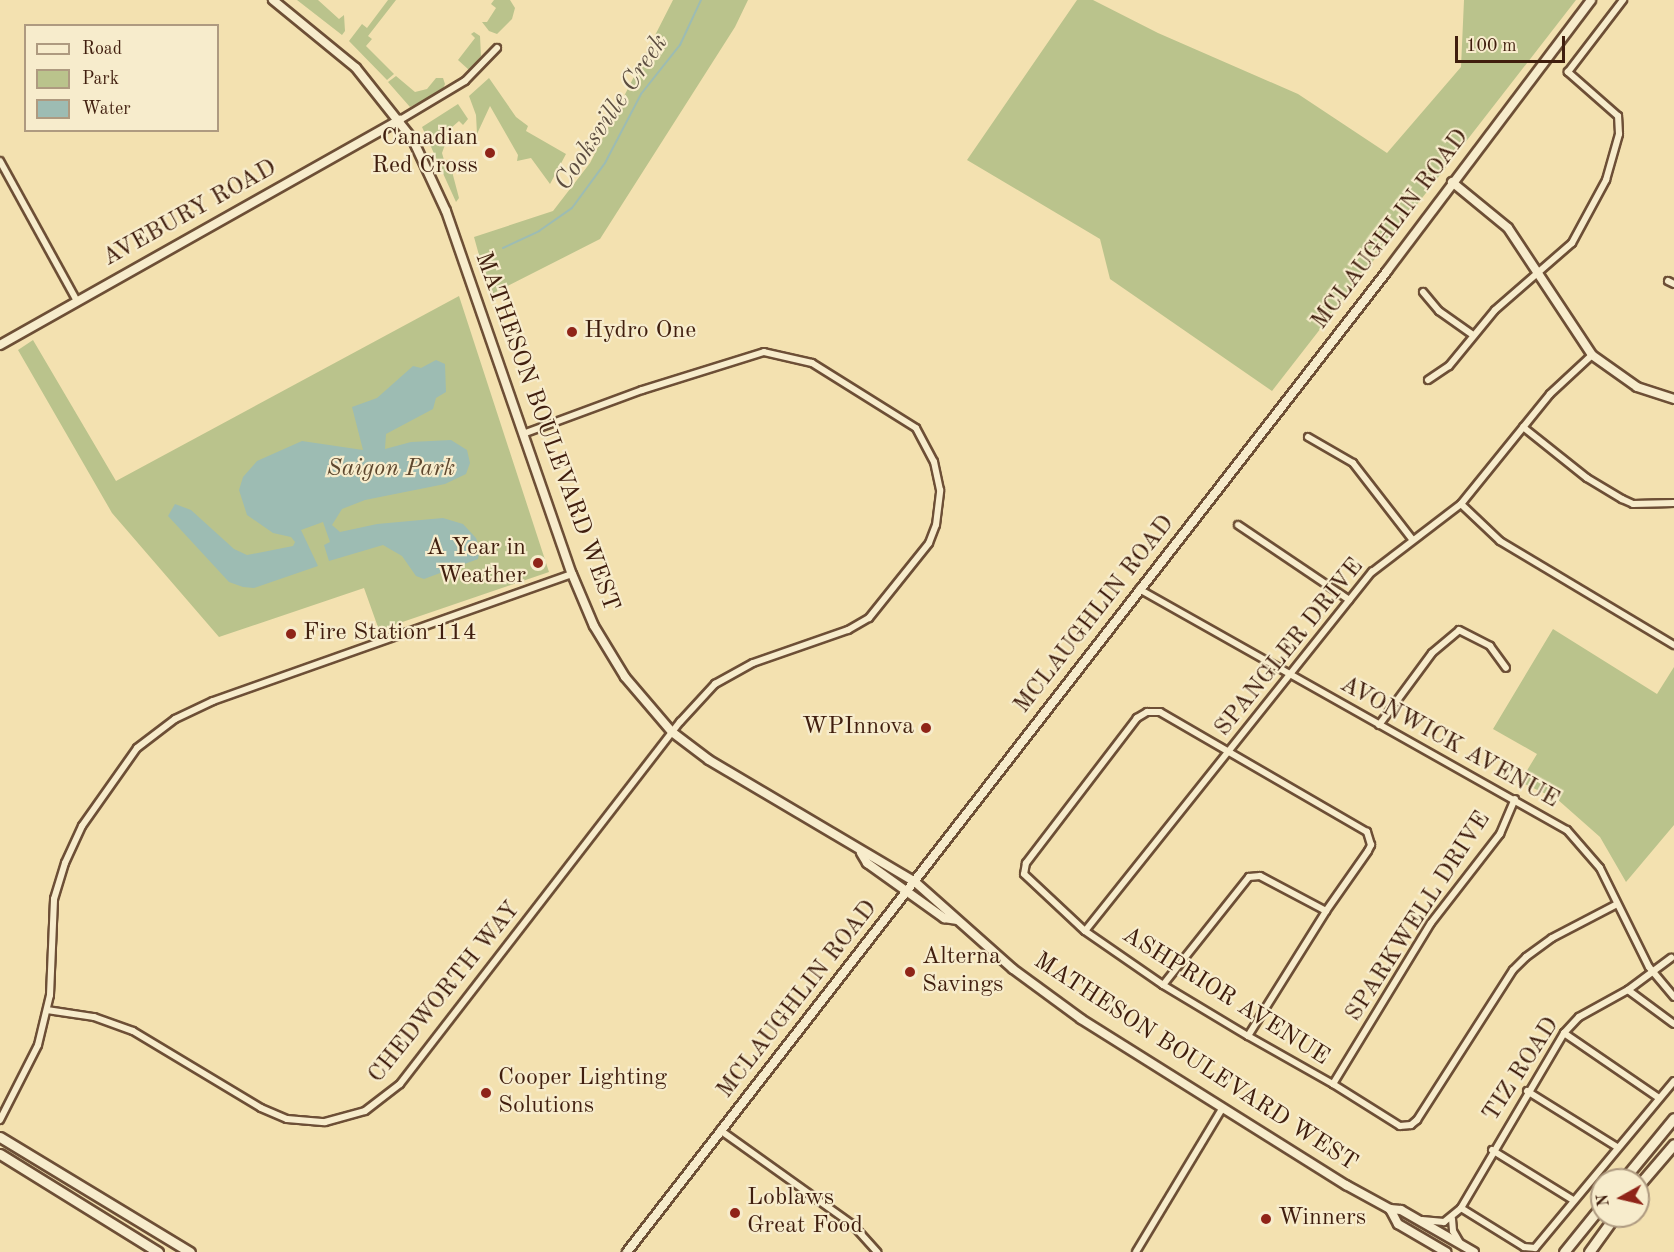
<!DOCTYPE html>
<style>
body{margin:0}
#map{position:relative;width:1674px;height:1252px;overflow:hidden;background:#f3e1b0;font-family:"Old Standard TT",serif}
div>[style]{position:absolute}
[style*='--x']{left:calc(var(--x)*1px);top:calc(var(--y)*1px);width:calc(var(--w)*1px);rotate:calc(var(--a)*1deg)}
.green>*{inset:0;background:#bac38c}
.water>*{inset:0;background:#9dbcb3}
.stream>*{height:2px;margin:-1px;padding:0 1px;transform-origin:1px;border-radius:1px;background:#9dbcb3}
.roads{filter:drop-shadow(2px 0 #6d4f36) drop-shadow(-2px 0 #6d4f36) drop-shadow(0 2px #6d4f36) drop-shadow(0 -2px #6d4f36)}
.minor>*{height:6px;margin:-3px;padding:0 3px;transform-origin:3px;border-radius:3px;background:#f7eccc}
.tertiary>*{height:8px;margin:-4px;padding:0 4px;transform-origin:4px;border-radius:4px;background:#f7eccc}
.secondary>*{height:9px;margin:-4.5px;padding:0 4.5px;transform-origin:4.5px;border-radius:4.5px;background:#f7eccc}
.dots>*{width:16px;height:16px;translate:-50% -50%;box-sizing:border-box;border:3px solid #f7eccc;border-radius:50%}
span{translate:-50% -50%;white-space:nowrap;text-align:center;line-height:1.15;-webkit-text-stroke:4.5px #f7eccc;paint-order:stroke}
.poi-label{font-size:24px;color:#401e0e}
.right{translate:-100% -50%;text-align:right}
.left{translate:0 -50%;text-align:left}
.street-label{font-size:24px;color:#401e0e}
.park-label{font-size:24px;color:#5e472e;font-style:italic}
.water-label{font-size:26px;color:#5c4d40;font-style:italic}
.legend{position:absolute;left:24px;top:24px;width:195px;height:108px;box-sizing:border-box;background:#f7eccc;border:2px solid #ae9a80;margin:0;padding:8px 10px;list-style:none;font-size:18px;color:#401e0e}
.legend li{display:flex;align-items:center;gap:12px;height:30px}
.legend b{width:30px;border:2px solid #ae9a80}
.north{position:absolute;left:1590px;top:1168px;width:60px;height:60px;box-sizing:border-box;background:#f7eccc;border:2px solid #ae9a80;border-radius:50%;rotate:262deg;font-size:16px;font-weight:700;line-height:24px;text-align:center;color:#401e0e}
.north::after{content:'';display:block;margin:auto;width:21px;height:27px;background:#8f2418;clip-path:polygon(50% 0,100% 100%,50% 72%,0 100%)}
.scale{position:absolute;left:1455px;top:36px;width:110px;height:27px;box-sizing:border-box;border:3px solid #401e0e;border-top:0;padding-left:8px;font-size:18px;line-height:21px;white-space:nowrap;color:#401e0e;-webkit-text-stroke:4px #f7eccc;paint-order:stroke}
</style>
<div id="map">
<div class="green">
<div style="clip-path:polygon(297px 0,318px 0,339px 19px,344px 15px,345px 31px,342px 35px)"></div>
<div style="clip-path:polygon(388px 0,396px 0,368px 36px,372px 39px,366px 46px,394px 74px,387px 80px,349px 41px,362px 24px,367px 28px)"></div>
<div style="clip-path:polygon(494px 0,510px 0,515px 8px,512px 19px,497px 34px,489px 31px,482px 22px,487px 22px,496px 8px,491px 4px)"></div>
<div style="clip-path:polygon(673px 0,748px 0,735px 27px,600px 239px,490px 295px,474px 237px,553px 211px,590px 163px)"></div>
<div style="clip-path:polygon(1077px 0,1093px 0,1158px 33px,1298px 94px,1387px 153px,1461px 67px,1464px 0,1576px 0,1272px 391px,1110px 279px,1100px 239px,967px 160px)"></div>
<div style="clip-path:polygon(474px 32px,480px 36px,481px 56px,469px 70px,458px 60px,475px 38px,471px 34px)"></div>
<div style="clip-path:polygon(396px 76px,415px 92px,427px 89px,436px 78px,443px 78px,445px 84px,442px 91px,410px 107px,388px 82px)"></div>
<div style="clip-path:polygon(489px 78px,516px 117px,528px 126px,526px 131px,566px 154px,550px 184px,531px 158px,517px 161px,518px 155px,490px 106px,477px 134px,476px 115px,469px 96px)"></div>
<div style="clip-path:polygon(458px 104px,468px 119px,463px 125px,459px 121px,451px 128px,442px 153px,444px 160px,449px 160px,459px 198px,456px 202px,422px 127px)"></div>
<div style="clip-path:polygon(459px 296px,549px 572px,379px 630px,364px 588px,219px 637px,112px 513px,18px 350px,33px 340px,116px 481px)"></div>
<div style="clip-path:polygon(1553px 629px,1657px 694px,1674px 667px,1674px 825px,1626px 882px,1600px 837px,1557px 799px,1520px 782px,1537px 754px,1493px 729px)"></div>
</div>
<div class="water">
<div style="clip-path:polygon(436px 360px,445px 364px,446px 392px,436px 398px,433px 409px,386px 434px,385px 449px,411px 442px,451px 440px,467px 450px,470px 463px,466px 474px,445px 484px,365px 500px,342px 509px,332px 525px,340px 532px,377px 524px,443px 518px,463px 524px,476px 538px,480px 549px,478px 559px,424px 579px,416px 576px,402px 556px,383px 545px,329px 561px,324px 545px,330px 542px,323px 522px,301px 530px,318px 566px,254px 588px,243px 587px,229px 582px,168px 516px,175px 504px,191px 510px,234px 549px,247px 555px,293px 546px,295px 542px,291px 537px,273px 533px,247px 515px,239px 490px,243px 477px,257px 461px,302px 441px,363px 450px,352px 407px,377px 398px,413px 366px,421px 368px)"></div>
</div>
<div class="stream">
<div style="--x:503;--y:248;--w:40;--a:-25"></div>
<div style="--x:539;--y:231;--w:40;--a:-34.9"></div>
<div style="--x:572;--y:208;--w:56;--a:-53.7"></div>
<div style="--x:605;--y:163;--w:78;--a:-62.4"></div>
<div style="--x:641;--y:94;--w:63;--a:-51.5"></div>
<div style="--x:680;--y:45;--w:50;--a:-65"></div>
</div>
<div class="roads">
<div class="minor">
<div style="--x:400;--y:120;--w:76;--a:-31"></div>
<div style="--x:465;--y:81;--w:46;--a:-45.9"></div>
<div style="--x:0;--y:161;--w:160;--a:61.2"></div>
<div style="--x:1668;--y:281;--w:7;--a:27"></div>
<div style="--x:1423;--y:292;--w:25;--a:50"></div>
<div style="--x:1439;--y:311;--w:42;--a:35.2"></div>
<div style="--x:1428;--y:380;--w:25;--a:-34"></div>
<div style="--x:1449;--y:366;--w:72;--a:-50.6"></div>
<div style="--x:1495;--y:310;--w:102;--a:-41"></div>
<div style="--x:1572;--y:243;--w:72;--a:-61.6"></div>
<div style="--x:1606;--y:180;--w:48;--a:-74.2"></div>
<div style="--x:1619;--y:134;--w:18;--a:-93"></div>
<div style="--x:1618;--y:116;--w:67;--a:-138.7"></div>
<div style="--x:1568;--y:72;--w:91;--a:-52.6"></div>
<div style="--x:1523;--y:427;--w:82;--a:38.6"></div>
<div style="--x:1587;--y:478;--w:41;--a:31"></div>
<div style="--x:1622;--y:499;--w:12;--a:24"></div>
<div style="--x:1633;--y:504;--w:41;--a:-1.4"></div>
<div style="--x:1308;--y:437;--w:52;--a:30"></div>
<div style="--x:1353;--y:463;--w:96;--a:52.2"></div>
<div style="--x:1461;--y:504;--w:54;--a:43.5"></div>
<div style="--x:1500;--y:541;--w:203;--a:30.9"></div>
<div style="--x:1238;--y:525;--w:134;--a:34"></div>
<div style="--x:1139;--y:589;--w:491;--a:29.4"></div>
<div style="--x:1567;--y:830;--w:50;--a:49"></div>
<div style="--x:1600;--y:868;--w:110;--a:63.7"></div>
<div style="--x:1649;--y:967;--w:39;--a:50"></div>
<div style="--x:1379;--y:725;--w:89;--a:-53.6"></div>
<div style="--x:1432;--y:653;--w:35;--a:-40"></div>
<div style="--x:1459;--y:630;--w:35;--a:27"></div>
<div style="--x:1490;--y:646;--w:27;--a:54"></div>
<div style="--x:1085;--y:931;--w:460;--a:-51.4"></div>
<div style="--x:1372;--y:572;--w:112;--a:-37.4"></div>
<div style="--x:1461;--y:504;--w:141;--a:-51"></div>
<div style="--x:1550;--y:394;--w:57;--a:-42.9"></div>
<div style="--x:1163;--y:985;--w:138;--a:-51.5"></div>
<div style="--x:1249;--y:877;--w:11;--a:-5"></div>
<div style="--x:1260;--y:876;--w:75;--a:27.9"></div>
<div style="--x:1628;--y:990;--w:57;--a:36.5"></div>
<div style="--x:47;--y:1010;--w:48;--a:8.5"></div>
<div style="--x:94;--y:1017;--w:41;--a:19.7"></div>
<div style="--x:133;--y:1031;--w:149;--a:31"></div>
<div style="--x:261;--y:1108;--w:28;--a:23"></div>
<div style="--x:287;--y:1119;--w:38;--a:5"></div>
<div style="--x:325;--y:1122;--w:41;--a:-15.4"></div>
<div style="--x:365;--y:1111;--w:44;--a:-37.6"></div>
<div style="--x:400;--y:1084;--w:458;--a:-52.3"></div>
<div style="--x:680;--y:722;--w:52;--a:-47.4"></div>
<div style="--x:715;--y:684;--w:43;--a:-28.9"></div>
<div style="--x:753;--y:663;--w:101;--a:-19.2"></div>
<div style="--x:848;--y:630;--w:24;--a:-30"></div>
<div style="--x:869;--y:618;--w:96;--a:-51.3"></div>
<div style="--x:929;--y:543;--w:19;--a:-69"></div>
<div style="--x:936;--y:525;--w:35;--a:-83"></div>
<div style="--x:940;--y:490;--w:29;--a:-102"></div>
<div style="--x:934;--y:462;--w:38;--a:-118"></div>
<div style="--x:916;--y:428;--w:123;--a:-148"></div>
<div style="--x:812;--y:363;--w:49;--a:-167.1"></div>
<div style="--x:764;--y:352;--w:128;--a:162.7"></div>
<div style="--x:642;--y:390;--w:127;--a:159.7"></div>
<div style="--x:1564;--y:1033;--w:115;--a:34.4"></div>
<div style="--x:1248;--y:1036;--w:147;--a:-58"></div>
<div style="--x:1326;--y:911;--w:73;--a:-55"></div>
<div style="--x:1368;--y:851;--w:7;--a:-63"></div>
<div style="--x:1371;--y:845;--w:14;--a:-107"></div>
<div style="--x:1367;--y:832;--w:239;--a:-149.9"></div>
<div style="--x:1160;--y:712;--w:13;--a:180"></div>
<div style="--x:1147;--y:712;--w:12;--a:149"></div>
<div style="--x:1137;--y:718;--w:183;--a:127.4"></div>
<div style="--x:1026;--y:863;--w:11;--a:100"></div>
<div style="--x:1024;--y:874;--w:83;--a:43.1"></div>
<div style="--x:1085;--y:931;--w:95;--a:34.7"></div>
<div style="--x:1163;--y:985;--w:99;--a:31"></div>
<div style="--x:1248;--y:1036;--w:98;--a:29.5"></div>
<div style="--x:1333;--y:1084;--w:79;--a:32.1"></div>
<div style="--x:1400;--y:1126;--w:11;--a:-5"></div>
<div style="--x:1411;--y:1125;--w:8;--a:-40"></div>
<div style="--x:1417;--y:1120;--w:178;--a:-57.4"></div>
<div style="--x:1513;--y:970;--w:18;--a:-45"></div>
<div style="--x:1526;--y:957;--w:32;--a:-36"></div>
<div style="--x:1552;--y:938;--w:73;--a:-27.6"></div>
<div style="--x:1333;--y:1084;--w:188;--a:-58.7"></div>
<div style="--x:1431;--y:923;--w:113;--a:-52.2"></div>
<div style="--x:1500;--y:834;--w:38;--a:-67"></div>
<div style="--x:1527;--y:1091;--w:106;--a:31.9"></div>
<div style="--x:0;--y:1120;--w:84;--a:-63.1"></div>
<div style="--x:38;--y:1045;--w:51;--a:-76.5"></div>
<div style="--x:50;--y:995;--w:96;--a:-87.6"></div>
<div style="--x:54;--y:899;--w:38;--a:-73"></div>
<div style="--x:65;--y:863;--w:41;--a:-65.3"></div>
<div style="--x:82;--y:826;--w:95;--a:-54.8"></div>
<div style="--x:137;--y:748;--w:48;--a:-37.3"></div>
<div style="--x:175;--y:719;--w:42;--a:-25.3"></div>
<div style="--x:213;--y:701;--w:381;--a:-19.5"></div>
<div style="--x:720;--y:1130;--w:162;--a:35.5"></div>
<div style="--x:852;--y:1224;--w:38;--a:48"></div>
<div style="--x:1492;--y:1150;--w:95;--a:31.7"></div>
<div style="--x:1461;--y:1208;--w:74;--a:31.8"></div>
<div style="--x:1524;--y:1247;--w:11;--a:5"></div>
<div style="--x:1535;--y:1248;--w:217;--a:-50.2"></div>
<div style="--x:1452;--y:1219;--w:12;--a:85"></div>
<div style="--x:1453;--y:1231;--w:14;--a:60"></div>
<div style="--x:1422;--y:1220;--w:22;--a:5"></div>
<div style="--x:1444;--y:1222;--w:22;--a:-39"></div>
<div style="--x:1461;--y:1208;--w:203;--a:-59.5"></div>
<div style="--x:1564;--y:1033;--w:22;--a:-47"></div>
<div style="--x:1579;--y:1017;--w:56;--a:-28.9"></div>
<div style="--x:1628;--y:990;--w:54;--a:-36.7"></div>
<div style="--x:1136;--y:1252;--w:167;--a:-59"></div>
</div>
<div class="tertiary">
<div style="--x:273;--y:0;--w:107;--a:39.3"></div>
<div style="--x:356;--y:68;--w:92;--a:51.6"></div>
<div style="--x:413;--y:140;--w:78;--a:65.1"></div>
<div style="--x:446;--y:211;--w:384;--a:70.9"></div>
<div style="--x:572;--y:574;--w:56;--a:67.1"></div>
<div style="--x:594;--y:626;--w:60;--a:58.7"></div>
<div style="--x:625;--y:677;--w:72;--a:49.5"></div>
<div style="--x:672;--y:732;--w:46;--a:37.1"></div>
<div style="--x:709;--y:760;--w:238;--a:30.6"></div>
<div style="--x:914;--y:881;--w:132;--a:41.6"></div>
<div style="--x:1013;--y:969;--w:84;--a:36.3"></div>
<div style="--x:1081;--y:1019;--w:313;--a:32.1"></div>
<div style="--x:1346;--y:1185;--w:50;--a:28.6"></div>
<div style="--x:1390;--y:1209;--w:11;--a:5"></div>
<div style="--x:1401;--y:1210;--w:84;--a:29.9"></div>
<div style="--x:1452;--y:182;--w:72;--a:39.4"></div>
<div style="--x:1508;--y:228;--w:152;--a:56.5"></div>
<div style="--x:1592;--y:355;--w:55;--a:35.4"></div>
<div style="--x:1637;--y:387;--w:39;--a:18"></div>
<div style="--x:0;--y:345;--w:459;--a:-29.4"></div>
<div style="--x:861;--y:853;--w:12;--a:59"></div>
<div style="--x:867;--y:863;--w:95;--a:35.5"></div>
<div style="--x:944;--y:918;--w:12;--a:9"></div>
<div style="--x:1390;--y:1209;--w:17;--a:62"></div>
<div style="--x:1398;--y:1224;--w:56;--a:30.3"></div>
<div style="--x:627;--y:1252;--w:1241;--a:-52.23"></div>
<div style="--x:1387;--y:271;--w:339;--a:-53"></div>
</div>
<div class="secondary">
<div style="--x:0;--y:1137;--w:222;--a:31.2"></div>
<div style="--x:0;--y:1154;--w:186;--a:31.8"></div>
<div style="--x:1623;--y:1180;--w:80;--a:-50.6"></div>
<div style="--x:1638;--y:1186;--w:55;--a:-49.4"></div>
<div style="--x:1564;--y:1252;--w:60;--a:-51"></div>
<div style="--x:1589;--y:1252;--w:44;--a:-54.2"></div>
</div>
</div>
<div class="dots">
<div style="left:490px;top:153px;background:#8f2418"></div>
<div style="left:572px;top:332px;background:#8f2418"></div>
<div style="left:538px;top:563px;background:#8f2418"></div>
<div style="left:291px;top:634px;background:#8f2418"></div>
<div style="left:926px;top:728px;background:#8f2418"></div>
<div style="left:910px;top:972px;background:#8f2418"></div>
<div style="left:486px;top:1093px;background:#8f2418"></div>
<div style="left:735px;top:1213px;background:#8f2418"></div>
<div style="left:1266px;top:1219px;background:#8f2418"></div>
</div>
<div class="poi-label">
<span class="right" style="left:478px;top:153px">Canadian<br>Red Cross</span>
<span class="left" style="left:584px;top:332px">Hydro One</span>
<span class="right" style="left:526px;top:563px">A Year in<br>Weather</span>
<span class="left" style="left:303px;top:634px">Fire Station 114</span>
<span class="right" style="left:914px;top:728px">WPInnova</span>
<span class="left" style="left:922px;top:972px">Alterna<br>Savings</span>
<span class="left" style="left:498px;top:1093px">Cooper Lighting<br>Solutions</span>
<span class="left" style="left:747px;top:1213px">Loblaws<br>Great Food</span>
<span class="left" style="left:1278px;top:1219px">Winners</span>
</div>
<div class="street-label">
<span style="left:190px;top:214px;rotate:-29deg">AVEBURY ROAD</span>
<span style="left:1391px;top:230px;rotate:-53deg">MCLAUGHLIN ROAD</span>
<span style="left:546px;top:432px;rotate:70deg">MATHESON BOULEVARD WEST</span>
<span style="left:1095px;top:615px;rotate:-52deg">MCLAUGHLIN ROAD</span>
<span style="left:1290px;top:648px;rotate:-51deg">SPANGLER DRIVE</span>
<span style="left:1449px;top:743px;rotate:29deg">AVONWICK AVENUE</span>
<span style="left:1419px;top:917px;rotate:-57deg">SPARKWELL DRIVE</span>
<span style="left:445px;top:993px;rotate:-51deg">CHEDWORTH WAY</span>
<span style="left:1225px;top:997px;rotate:32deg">ASHPRIOR AVENUE</span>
<span style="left:798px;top:1000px;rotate:-52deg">MCLAUGHLIN ROAD</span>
<span style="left:1195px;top:1063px;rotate:33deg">MATHESON BOULEVARD WEST</span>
<span style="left:1522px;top:1070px;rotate:-57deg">TIZ ROAD</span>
</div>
<div class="park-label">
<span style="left:391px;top:470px">Saigon Park</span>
</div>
<div class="water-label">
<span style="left:612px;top:113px;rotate:-56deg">Cooksville Creek</span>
</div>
<ul class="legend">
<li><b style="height:8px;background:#f7eccc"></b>Road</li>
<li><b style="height:16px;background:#bac38c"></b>Park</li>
<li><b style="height:16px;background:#9dbcb3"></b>Water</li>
</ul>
<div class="north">N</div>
<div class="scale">100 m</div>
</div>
